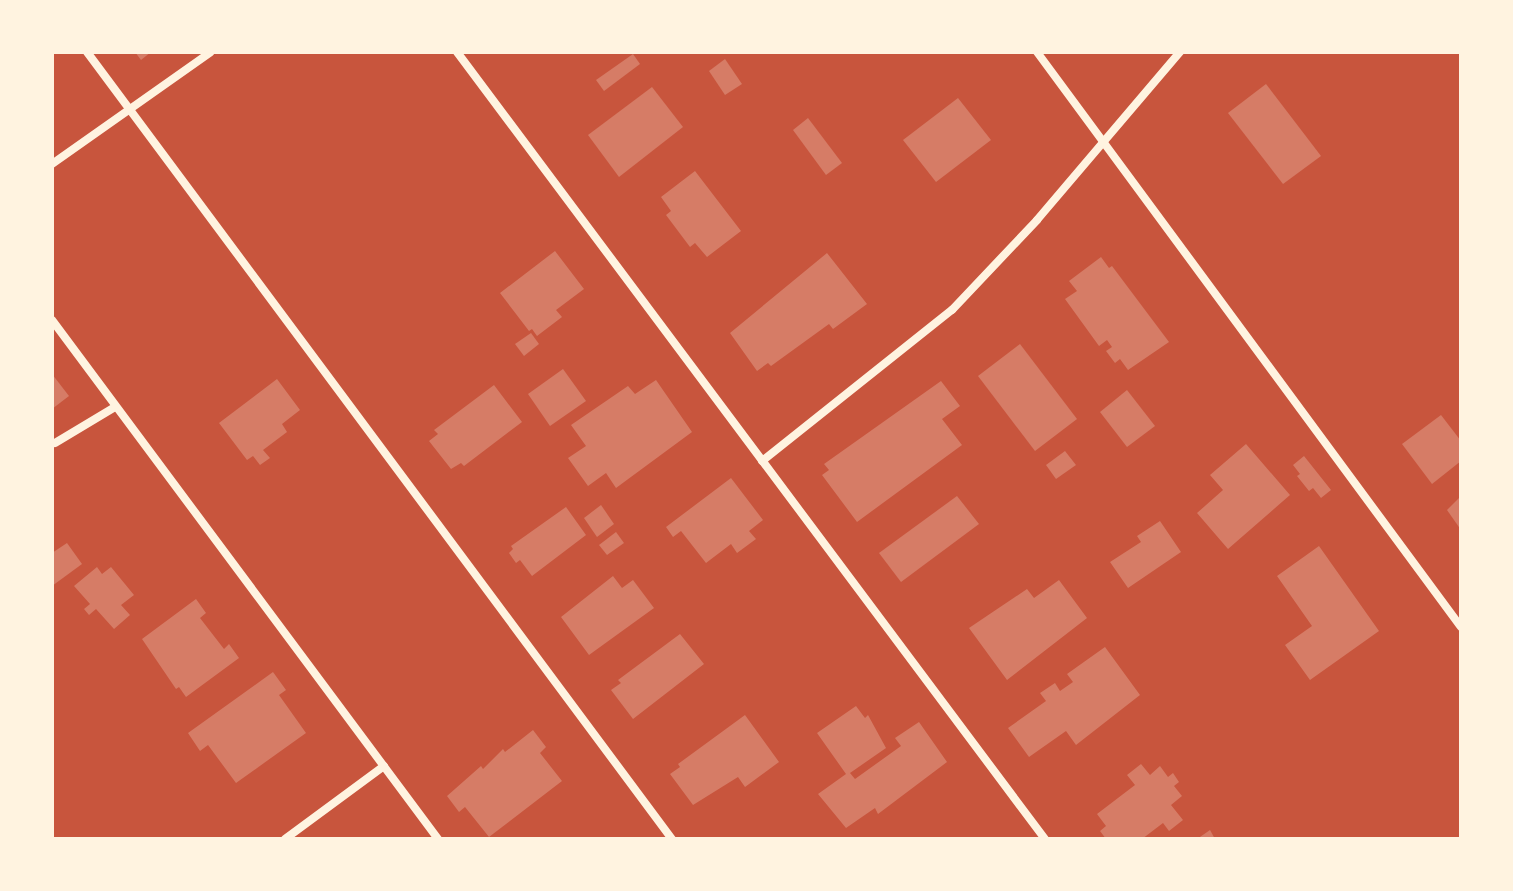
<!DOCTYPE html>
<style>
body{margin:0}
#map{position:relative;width:1513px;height:891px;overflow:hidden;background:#c8553d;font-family:"Sofia Sans Condensed",sans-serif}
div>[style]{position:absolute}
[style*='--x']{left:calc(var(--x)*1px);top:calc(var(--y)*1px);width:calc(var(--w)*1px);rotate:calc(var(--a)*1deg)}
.building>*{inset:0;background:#d67c66}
.minor>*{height:8px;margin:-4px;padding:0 4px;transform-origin:4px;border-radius:4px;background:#fff3e0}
span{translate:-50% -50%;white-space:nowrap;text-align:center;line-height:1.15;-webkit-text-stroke:6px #fff3e0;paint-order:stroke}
.frame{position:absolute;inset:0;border:54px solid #fff3e0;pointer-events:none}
</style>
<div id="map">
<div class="building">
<div style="clip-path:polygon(135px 52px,151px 52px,141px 60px)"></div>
<div style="clip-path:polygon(633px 54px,640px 64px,604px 91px,596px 80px)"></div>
<div style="clip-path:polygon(725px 59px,742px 84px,725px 95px,709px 71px)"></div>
<div style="clip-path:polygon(1266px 84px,1321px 156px,1283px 184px,1228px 113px)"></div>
<div style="clip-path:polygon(652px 87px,683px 127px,619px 177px,588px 135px)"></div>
<div style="clip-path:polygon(958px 98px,991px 140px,936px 182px,903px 140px)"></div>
<div style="clip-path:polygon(808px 118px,842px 163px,826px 175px,793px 130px)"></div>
<div style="clip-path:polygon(695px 171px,741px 231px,707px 257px,695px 243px,690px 247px,666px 215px,671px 211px,661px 197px)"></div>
<div style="clip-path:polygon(555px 251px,584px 289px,556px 310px,562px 317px,537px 336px,532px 329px,529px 331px,500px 293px)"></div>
<div style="clip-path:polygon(827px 253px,867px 304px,833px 329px,829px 324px,771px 366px,768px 363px,757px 371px,730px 333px)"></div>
<div style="clip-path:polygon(1101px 257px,1109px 268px,1112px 266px,1169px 342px,1128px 370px,1120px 359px,1115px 363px,1106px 351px,1112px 347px,1107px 340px,1099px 346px,1065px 299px,1077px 291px,1069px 281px)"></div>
<div style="clip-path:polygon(531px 333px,539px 344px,524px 356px,515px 344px)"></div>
<div style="clip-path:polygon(1020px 344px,1077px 419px,1035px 451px,978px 376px)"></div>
<div style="clip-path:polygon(563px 369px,586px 401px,550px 426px,528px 394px)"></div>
<div style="clip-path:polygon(52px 374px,69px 396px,52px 409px)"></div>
<div style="clip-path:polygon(277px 379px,300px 410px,282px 424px,287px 432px,263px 450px,270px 458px,260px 465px,253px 456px,247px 460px,219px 423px)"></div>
<div style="clip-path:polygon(656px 380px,692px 432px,616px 488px,606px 473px,588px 486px,568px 458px,586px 446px,571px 425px,628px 386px,635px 394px)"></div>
<div style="clip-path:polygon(941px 381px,960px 406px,942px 419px,962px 445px,857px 522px,822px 475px,829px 470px,824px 464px)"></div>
<div style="clip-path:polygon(494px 385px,522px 422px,464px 466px,461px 463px,451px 469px,429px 441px,438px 434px,434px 430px)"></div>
<div style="clip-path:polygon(1127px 390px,1155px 426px,1127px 447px,1100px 412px)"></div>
<div style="clip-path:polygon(1441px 415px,1461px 441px,1461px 461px,1432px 484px,1402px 444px)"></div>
<div style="clip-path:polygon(1246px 444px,1290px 495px,1228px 549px,1197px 513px,1223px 490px,1210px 475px)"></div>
<div style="clip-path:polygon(1065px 451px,1076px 465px,1056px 479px,1046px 465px)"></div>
<div style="clip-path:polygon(1304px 456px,1331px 490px,1321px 498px,1313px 488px,1309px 491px,1297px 476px,1300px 474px,1293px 465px)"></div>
<div style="clip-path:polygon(731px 478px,763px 520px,749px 531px,756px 539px,737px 553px,731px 544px,706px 563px,681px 531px,673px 537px,666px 527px)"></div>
<div style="clip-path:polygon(957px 496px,979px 524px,901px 582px,879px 553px)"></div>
<div style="clip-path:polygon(1461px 496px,1461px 530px,1447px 510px)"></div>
<div style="clip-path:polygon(601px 505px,614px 524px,597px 537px,584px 518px)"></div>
<div style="clip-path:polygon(566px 507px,586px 535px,532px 576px,520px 560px,516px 563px,509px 553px,513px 549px,511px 546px)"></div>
<div style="clip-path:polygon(1160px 521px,1181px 552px,1128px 588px,1110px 562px,1141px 542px,1137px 536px)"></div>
<div style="clip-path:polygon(616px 532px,624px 543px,607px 555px,599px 545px)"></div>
<div style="clip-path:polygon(67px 543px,82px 564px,52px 586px,52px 553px)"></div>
<div style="clip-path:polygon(1319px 546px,1379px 631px,1310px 680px,1285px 645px,1312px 626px,1277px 576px)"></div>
<div style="clip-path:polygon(97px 567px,102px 574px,111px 567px,134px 595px,121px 605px,130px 615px,114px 629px,96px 609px,89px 615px,84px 609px,90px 604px,74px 586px)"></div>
<div style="clip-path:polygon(613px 576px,622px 588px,633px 580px,654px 608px,589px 655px,561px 617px)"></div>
<div style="clip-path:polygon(1059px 580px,1087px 618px,1007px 680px,969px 628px,1027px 589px,1034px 598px)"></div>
<div style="clip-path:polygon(196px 599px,206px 613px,200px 618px,224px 649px,229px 644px,239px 658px,186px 697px,179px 687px,176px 689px,142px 639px)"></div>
<div style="clip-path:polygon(680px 634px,704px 664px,633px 719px,611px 690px,621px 683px,618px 680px)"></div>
<div style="clip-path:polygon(1105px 647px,1140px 695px,1076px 745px,1066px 731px,1029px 757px,1008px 728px,1046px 701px,1040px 693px,1055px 683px,1060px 691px,1073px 682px,1067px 674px)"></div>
<div style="clip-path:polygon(273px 672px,286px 690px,279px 695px,306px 733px,236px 783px,208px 745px,200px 751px,188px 733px)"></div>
<div style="clip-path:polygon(856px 706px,865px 718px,868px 715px,886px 748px,850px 773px,855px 779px,901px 746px,895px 738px,919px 722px,947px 762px,878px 814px,875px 808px,846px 828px,818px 794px,846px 774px,817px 733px)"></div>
<div style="clip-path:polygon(745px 715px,779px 762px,745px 787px,738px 777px,693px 805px,670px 774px,680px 767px,678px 764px)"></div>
<div style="clip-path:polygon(533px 730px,546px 747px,540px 753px,562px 781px,489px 837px,465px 807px,459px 812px,447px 796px,481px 766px,483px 769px,503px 749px,505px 752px)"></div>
<div style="clip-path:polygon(1141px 764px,1150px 775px,1160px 766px,1168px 777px,1173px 773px,1179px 782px,1174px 786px,1182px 796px,1171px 805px,1183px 820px,1169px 831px,1163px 823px,1142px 839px,1106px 839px,1100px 831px,1106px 826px,1097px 814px,1135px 785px,1127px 775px)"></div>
<div style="clip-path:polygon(1210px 830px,1215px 839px,1197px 839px)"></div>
</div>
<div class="minor">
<div style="--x:87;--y:52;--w:981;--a:53.38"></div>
<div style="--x:457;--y:52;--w:982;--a:53.24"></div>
<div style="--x:1037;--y:52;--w:714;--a:53.6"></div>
<div style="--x:52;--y:164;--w:194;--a:-35.2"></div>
<div style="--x:52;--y:320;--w:647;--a:53.36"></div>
<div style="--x:55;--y:443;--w:70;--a:-31"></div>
<div style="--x:762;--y:461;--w:243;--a:-38.5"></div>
<div style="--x:952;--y:310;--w:124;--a:-46.6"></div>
<div style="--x:1037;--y:220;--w:221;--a:-49.6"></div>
<div style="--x:285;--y:839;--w:123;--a:-36.4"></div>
</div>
<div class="frame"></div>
</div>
